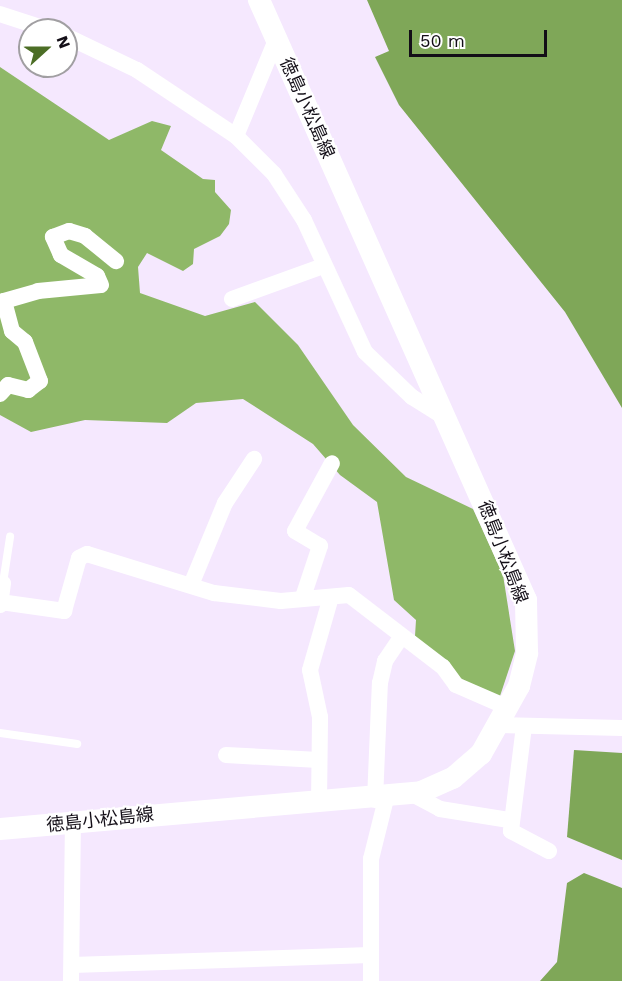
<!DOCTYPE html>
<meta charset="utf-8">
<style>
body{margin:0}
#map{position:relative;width:622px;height:981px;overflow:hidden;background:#f5e8fe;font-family:"Work Sans","Noto Sans JP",sans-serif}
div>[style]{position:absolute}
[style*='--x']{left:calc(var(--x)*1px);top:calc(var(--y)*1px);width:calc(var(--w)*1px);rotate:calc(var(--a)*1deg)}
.forest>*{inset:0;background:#8fb868}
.water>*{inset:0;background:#7fa758}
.lane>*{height:8px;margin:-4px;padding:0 4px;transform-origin:4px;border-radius:4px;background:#fff}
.street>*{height:16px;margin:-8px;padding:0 8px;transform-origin:8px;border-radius:8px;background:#fff}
.secondary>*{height:22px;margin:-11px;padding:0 11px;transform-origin:11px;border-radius:11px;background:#fff}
span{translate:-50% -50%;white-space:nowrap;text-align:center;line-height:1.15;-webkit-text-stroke:4.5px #fff;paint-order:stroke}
.street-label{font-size:18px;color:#130e17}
.north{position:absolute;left:18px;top:18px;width:60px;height:60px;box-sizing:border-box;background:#fff;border:2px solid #a19fa2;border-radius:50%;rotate:69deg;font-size:16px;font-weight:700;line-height:24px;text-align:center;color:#130e17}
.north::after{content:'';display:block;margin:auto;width:21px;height:27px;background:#4c6e26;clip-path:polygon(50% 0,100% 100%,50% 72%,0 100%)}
.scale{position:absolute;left:409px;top:30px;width:138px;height:27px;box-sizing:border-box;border:3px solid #130e17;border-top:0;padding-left:8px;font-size:18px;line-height:21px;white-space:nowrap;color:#130e17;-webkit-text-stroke:4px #fff;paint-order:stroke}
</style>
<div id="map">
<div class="forest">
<div style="clip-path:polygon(0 67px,109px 140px,152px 121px,171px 126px,161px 150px,203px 179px,215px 180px,215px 192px,231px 210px,229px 224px,220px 236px,194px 249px,193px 264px,183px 271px,147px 253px,138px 267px,140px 293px,205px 316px,255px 302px,298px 345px,353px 425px,406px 477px,473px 509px,503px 575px,515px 651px,500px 696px,468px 688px,415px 636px,416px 620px,394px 600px,377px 502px,340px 475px,313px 444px,243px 399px,196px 403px,167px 423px,85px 420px,31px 432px,0 415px)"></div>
</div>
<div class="water">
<div style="clip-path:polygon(367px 0,622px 0,622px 408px,565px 312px,399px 105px,375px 57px,389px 51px)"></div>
<div style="clip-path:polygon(574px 750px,622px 753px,622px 860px,567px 837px)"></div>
<div style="clip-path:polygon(584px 873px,622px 888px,622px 981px,540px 981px,557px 962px,567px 883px)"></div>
</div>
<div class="lane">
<div style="--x:3;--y:583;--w:47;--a:-81.3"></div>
<div style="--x:0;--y:733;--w:78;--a:8.1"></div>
</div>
<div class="street">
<div style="--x:0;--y:14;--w:52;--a:18.1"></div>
<div style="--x:66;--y:36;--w:79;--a:25.6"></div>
<div style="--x:137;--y:70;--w:119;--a:33.7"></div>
<div style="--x:236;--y:136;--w:54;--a:45"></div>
<div style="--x:274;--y:174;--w:55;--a:56.9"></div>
<div style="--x:304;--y:220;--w:145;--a:65.2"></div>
<div style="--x:365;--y:352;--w:65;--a:43.8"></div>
<div style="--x:412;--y:397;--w:41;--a:32.2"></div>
<div style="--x:236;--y:136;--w:104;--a:-67.4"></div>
<div style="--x:232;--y:299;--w:97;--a:-19.9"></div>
<div style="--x:0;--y:394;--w:12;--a:-48"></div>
<div style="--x:8;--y:385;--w:21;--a:14"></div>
<div style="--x:28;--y:390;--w:15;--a:-37"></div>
<div style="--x:40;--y:381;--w:42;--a:-111"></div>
<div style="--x:25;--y:342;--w:17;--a:-140"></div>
<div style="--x:12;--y:331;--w:31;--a:-105"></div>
<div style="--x:4;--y:301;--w:35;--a:-16"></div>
<div style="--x:38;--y:291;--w:63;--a:-5.4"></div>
<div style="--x:101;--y:285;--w:10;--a:-114"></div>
<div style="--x:97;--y:276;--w:42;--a:-149.7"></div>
<div style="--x:61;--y:255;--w:20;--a:-114"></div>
<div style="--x:53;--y:237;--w:17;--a:-21"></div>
<div style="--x:69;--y:231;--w:17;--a:17"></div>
<div style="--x:85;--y:236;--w:40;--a:39"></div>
<div style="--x:191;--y:585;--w:89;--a:-67.5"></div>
<div style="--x:225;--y:503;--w:53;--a:-56.6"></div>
<div style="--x:303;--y:597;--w:54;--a:-71.6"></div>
<div style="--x:320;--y:546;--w:29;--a:-149"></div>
<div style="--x:295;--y:531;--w:77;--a:-61.4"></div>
<div style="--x:0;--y:602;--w:65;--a:8"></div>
<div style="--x:64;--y:611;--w:55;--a:-74.2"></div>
<div style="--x:79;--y:558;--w:9;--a:-27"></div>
<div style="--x:87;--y:554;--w:133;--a:17.1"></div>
<div style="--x:214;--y:593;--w:67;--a:6.8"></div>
<div style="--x:281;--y:601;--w:68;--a:-5"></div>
<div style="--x:349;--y:595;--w:118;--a:37.5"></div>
<div style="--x:443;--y:667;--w:22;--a:54"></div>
<div style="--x:456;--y:685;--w:58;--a:23.5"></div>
<div style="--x:0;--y:605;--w:22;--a:-82"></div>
<div style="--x:498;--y:725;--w:124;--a:1.4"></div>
<div style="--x:524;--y:726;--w:106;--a:97.1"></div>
<div style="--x:511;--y:831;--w:43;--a:27.8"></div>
<div style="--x:226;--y:755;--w:93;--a:3.1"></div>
<div style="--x:412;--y:794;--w:32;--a:28"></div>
<div style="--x:440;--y:809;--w:70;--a:9.1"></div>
<div style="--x:375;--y:800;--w:117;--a:-87.6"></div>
<div style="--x:380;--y:683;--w:23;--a:-77"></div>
<div style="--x:385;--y:661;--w:29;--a:-56"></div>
<div style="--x:319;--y:803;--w:86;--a:-89.3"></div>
<div style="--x:320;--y:717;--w:48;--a:-102"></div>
<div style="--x:310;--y:670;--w:76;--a:-74"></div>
<div style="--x:72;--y:965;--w:298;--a:-1.9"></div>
<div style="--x:71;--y:981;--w:158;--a:-89.3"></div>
<div style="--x:371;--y:981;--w:122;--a:-90"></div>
<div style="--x:371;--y:859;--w:62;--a:-76"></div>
</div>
<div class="secondary">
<div style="--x:0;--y:829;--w:423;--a:-5"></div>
<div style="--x:421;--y:792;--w:35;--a:-24"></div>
<div style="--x:453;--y:778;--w:37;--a:-41"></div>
<div style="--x:481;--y:754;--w:78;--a:-60.8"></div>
<div style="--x:519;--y:686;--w:34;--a:-76"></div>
<div style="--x:527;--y:653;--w:53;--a:-91.1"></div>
<div style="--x:526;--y:600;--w:657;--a:-113.99"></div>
</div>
<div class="street-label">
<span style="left:307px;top:108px;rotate:66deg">徳島小松島線</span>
<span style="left:503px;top:552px;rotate:69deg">徳島小松島線</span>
<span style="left:100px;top:820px;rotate:-6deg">徳島小松島線</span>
</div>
<div class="north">N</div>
<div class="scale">50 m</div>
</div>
